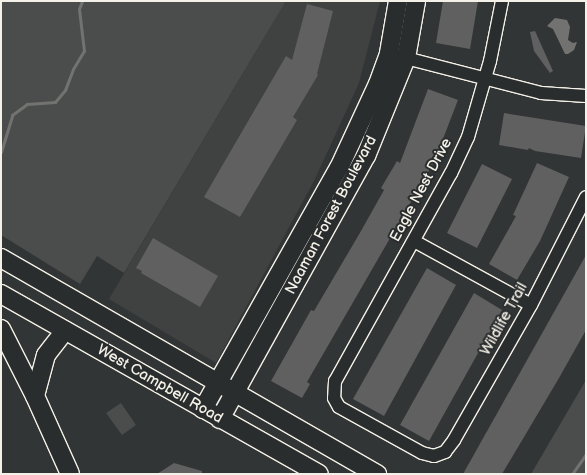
<!DOCTYPE html>
<style>
body{margin:0}
#map{position:relative;width:587px;height:475px;overflow:hidden;background:#323535;font-family:"Balsamiq Sans",sans-serif}
div>[style]{position:absolute}
[style*='--x']{left:calc(var(--x)*1px);top:calc(var(--y)*1px);width:calc(var(--w)*1px);rotate:calc(var(--a)*1deg)}
.built>*{inset:0;background:#404242}
.green>*{inset:0;background:#4b4d4c}
.water>*{inset:0;background:#727370}
.stream>*{height:3px;margin:-1.5px;padding:0 1.5px;transform-origin:1.5px;border-radius:1.5px;background:#727370}
.building>*{inset:0;background:#5f605f}
.roads{filter:drop-shadow(1px 0 #f4f1e8) drop-shadow(-1px 0 #f4f1e8) drop-shadow(0 1px #f4f1e8) drop-shadow(0 -1px #f4f1e8)}
.street>*{height:12px;margin:-6px;padding:0 6px;transform-origin:6px;border-radius:6px;background:#2a2d2e}
.secondary>*{height:18px;margin:-9px;padding:0 9px;transform-origin:9px;border-radius:9px;background:#2a2d2e}
span{translate:-50% -50%;white-space:nowrap;text-align:center;line-height:1.15;-webkit-text-stroke:4px #2a2d2e;paint-order:stroke}
.street-label{font-size:15px;color:#f4f1e8}
.frame{position:absolute;inset:0;border:2px solid #f4f1e8;pointer-events:none}
</style>
<div id="map">
<div class="built">
<div style="clip-path:polygon(286px 1px,380px 1px,359px 83px,315px 179px,216px 363px,109px 299px)"></div>
</div>
<div class="green">
<div style="clip-path:polygon(1px 1px,286px 1px,124px 273px,97px 256px,80px 284px,1px 235px)"></div>
<div style="clip-path:polygon(586px 380px,586px 474px,531px 474px)"></div>
<div style="clip-path:polygon(121px 403px,136px 425px,122px 435px,106px 413px)"></div>
</div>
<div class="water">
<div style="clip-path:polygon(555px 18px,567px 20px,570px 27px,568px 40px,573px 43px,577px 42px,574px 50px,568px 54px,565px 54px,553px 29px,547px 26px)"></div>
</div>
<div class="stream">
<div style="--x:1;--y:152;--w:39;--a:-73"></div>
<div style="--x:12;--y:115;--w:19;--a:-36"></div>
<div style="--x:27;--y:104;--w:28;--a:-4"></div>
<div style="--x:55;--y:102;--w:16;--a:-50"></div>
<div style="--x:65;--y:90;--w:22;--a:-69"></div>
<div style="--x:73;--y:69;--w:21;--a:-59"></div>
<div style="--x:84;--y:51;--w:42;--a:-96.8"></div>
<div style="--x:79;--y:9;--w:9;--a:-69"></div>
<div style="--x:572;--y:474;--w:24;--a:-55"></div>
</div>
<div class="building">
<div style="clip-path:polygon(443px 1px,478px 1px,470px 49px,436px 43px)"></div>
<div style="clip-path:polygon(307px 4px,333px 11px,317px 74px,318px 75px,293px 117px,297px 120px,240px 217px,204px 197px,286px 56px,292px 60px)"></div>
<div style="clip-path:polygon(535px 31px,553px 71px,550px 73px,534px 51px,530px 32px)"></div>
<div style="clip-path:polygon(428px 89px,458px 100px,434px 162px,307px 382px,310px 384px,302px 398px,271px 381px,311px 310px,314px 311px,361px 231px,384px 190px,381px 188px,397px 161px,400px 163px)"></div>
<div style="clip-path:polygon(504px 113px,586px 126px,581px 158px,535px 151px,529px 148px,528px 150px,499px 145px)"></div>
<div style="clip-path:polygon(537px 163px,569px 177px,540px 241px,517px 280px,489px 264px,516px 216px,513px 215px)"></div>
<div style="clip-path:polygon(482px 164px,512px 179px,477px 248px,447px 233px)"></div>
<div style="clip-path:polygon(153px 238px,218px 276px,200px 307px,141px 273px,142px 271px,136px 268px)"></div>
<div style="clip-path:polygon(586px 255px,586px 330px,559px 378px,502px 474px,463px 474px)"></div>
<div style="clip-path:polygon(427px 268px,456px 285px,384px 416px,353px 399px)"></div>
<div style="clip-path:polygon(474px 293px,502px 310px,429px 441px,400px 425px)"></div>
<div style="clip-path:polygon(174px 463px,202px 471px,202px 474px,157px 474px)"></div>
</div>
<div class="roads">
<div class="street">
<div style="--x:502;--y:1;--w:61;--a:101.3"></div>
<div style="--x:490;--y:61;--w:79;--a:106.1"></div>
<div style="--x:468;--y:137;--w:40;--a:115"></div>
<div style="--x:451;--y:173;--w:238;--a:119.1"></div>
<div style="--x:335;--y:381;--w:17;--a:93"></div>
<div style="--x:334;--y:398;--w:10;--a:61"></div>
<div style="--x:339;--y:407;--w:95;--a:29"></div>
<div style="--x:422;--y:453;--w:12;--a:14"></div>
<div style="--x:434;--y:456;--w:12;--a:-20"></div>
<div style="--x:445;--y:452;--w:15;--a:-53"></div>
<div style="--x:454;--y:440;--w:155;--a:-60.3"></div>
<div style="--x:531;--y:305;--w:121;--a:-63"></div>
<div style="--x:398;--y:56;--w:148;--a:14.5"></div>
<div style="--x:541;--y:93;--w:45;--a:3.8"></div>
<div style="--x:414;--y:241;--w:133;--a:28.7"></div>
</div>
<div class="secondary">
<div style="--x:1;--y:258;--w:434;--a:29.9"></div>
<div style="--x:1;--y:294;--w:365;--a:29.5"></div>
<div style="--x:1;--y:329;--w:75;--a:63.1"></div>
<div style="--x:35;--y:396;--w:85;--a:65.8"></div>
<div style="--x:35;--y:396;--w:42;--a:-75"></div>
<div style="--x:46;--y:355;--w:31;--a:-52"></div>
<div style="--x:203;--y:409;--w:277;--a:-60.6"></div>
<div style="--x:339;--y:168;--w:93;--a:-65.1"></div>
<div style="--x:378;--y:84;--w:33;--a:-70"></div>
<div style="--x:389;--y:53;--w:53;--a:-80.2"></div>
<div style="--x:220;--y:419;--w:301;--a:-61"></div>
<div style="--x:366;--y:156;--w:106;--a:-67.8"></div>
<div style="--x:406;--y:58;--w:58;--a:-80"></div>
</div>
</div>
<div class="street-label">
<span style="left:421px;top:190px;rotate:-62deg">Eagle Nest Drive</span>
<span style="left:331px;top:215px;rotate:-62deg">Naaman Forest Boulevard</span>
<span style="left:504px;top:319px;rotate:-61deg">Wildlife Trail</span>
<span style="left:160px;top:384px;rotate:30deg">West Campbell Road</span>
</div>
<div class="frame"></div>
</div>
